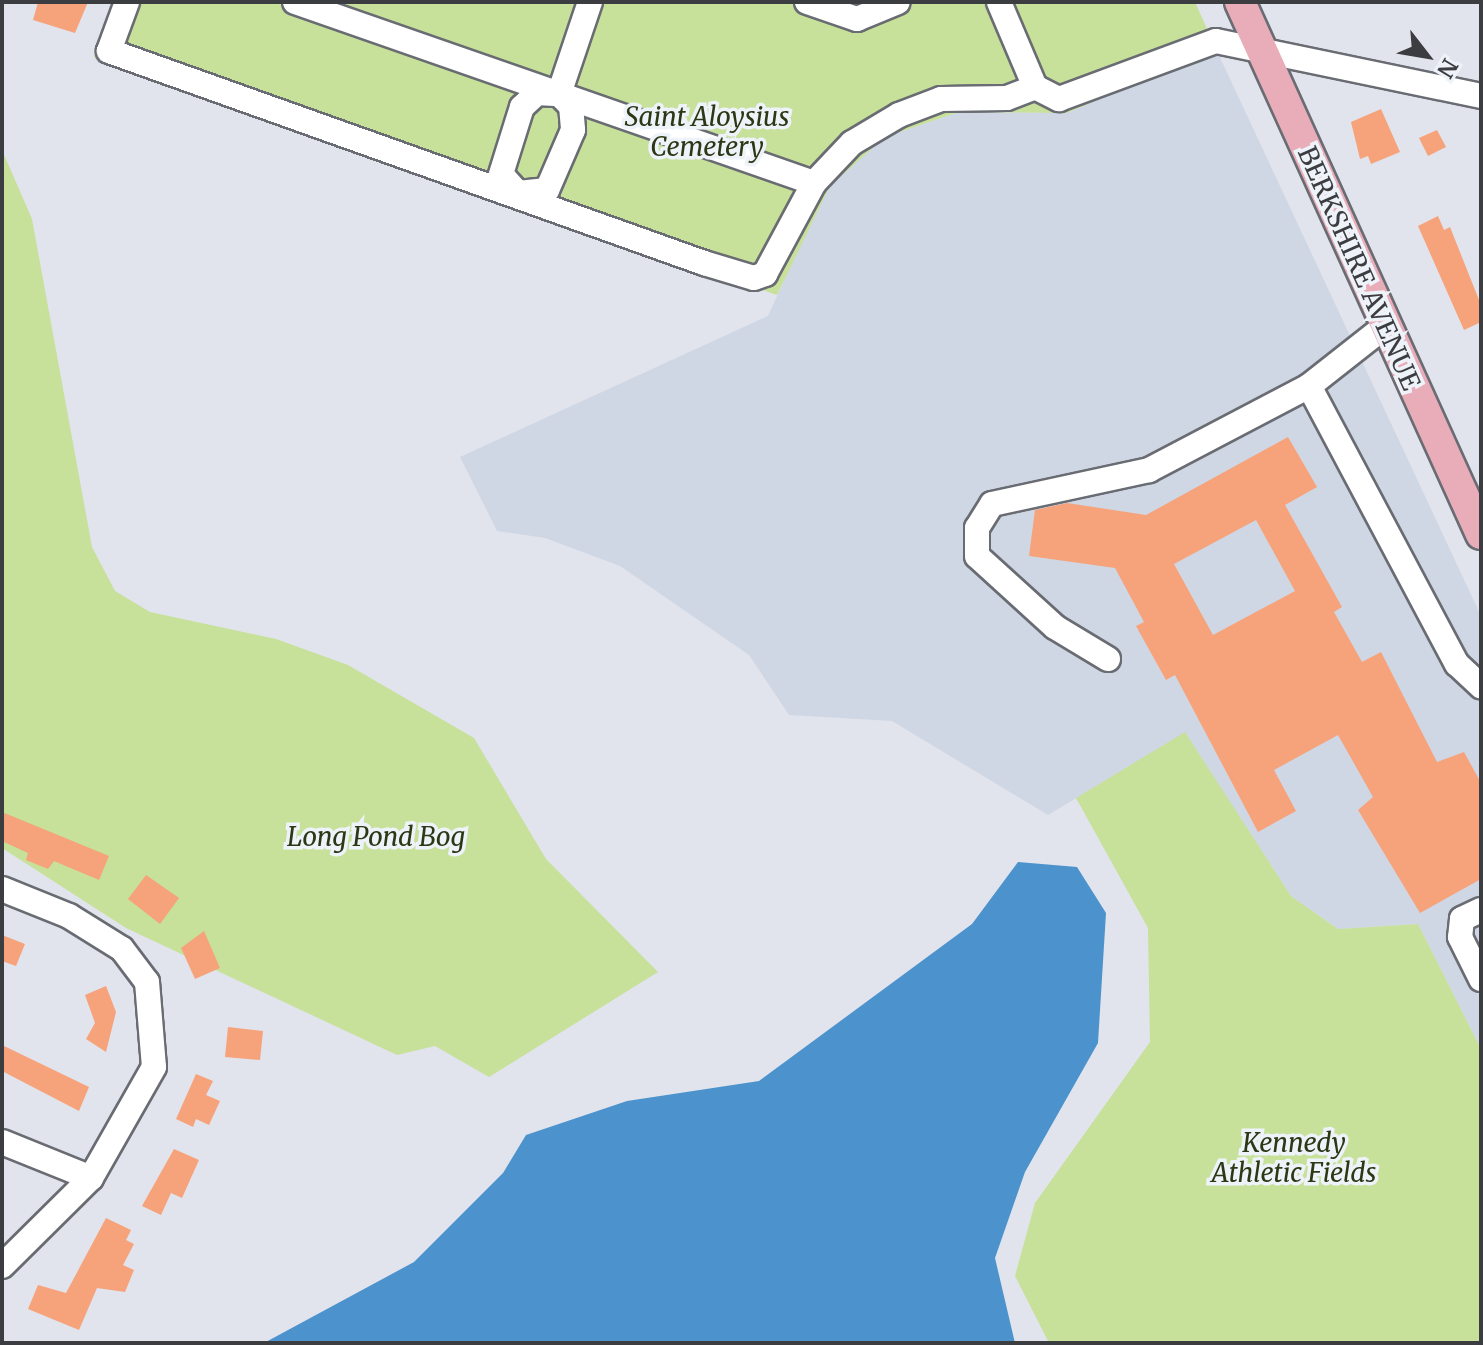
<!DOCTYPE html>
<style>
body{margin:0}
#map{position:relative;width:1483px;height:1345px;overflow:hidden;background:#e1e4ec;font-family:Merriweather,serif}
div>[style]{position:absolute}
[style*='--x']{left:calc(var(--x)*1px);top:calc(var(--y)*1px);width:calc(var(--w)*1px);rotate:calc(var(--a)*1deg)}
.built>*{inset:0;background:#d0d7e4}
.green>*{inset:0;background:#c7e09a}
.water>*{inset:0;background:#4c93cd}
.building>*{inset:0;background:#f6a27a}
.roads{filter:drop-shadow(2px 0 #696c72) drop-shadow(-2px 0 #696c72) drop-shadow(0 2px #696c72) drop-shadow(0 -2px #696c72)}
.minor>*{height:24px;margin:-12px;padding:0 12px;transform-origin:12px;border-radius:12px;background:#fff}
.major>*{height:30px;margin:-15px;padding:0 15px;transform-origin:15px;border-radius:15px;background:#e9adb9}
span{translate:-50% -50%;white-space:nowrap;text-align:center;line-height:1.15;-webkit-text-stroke:7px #eef2f9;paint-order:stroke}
.park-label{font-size:26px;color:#2c3714;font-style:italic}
.street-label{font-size:26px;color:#3c3d40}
.frame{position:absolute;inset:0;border:4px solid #3c3d40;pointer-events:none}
.north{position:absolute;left:1387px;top:16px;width:80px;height:80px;-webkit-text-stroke:6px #eef2f9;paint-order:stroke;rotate:121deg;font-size:22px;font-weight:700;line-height:32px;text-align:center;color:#3c3d40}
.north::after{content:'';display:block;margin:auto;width:28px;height:36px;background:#3c3d40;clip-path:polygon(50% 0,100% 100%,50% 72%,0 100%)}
</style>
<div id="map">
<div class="built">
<div style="clip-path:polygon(1216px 49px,1481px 616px,1481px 1049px,1418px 924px,1338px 929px,1291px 896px,1185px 733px,1048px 815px,892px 721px,789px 715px,749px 655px,620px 566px,545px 538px,497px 531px,460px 457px,768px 316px,819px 203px,847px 165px,885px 137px,959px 112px,1067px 113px)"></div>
</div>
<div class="green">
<div style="clip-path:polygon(113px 2px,1195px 2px,1216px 49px,1067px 113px,959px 112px,885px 137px,830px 186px,777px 295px,94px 57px)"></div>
<div style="clip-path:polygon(2px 150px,32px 219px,92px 547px,115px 591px,150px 612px,276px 639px,348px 665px,474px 738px,546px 859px,658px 972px,489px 1077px,435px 1046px,397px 1055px,126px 928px,2px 848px)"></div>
<div style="clip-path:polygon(1185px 732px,1291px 896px,1338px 929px,1418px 924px,1481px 1049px,1481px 1343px,1049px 1343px,1015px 1276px,1035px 1203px,1150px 1042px,1148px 928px,1076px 798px)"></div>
</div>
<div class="water">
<div style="clip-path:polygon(1018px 862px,1077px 867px,1106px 913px,1098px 1043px,1025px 1172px,995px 1258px,1015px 1343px,264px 1343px,414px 1262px,503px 1173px,526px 1135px,627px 1101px,759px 1081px,972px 924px)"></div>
</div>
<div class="building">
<div style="clip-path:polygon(38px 2px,88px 2px,75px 33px,33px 20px)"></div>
<div style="clip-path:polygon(1381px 109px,1400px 152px,1371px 164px,1368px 156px,1360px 159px,1351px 122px)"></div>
<div style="clip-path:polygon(1437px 130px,1446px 147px,1428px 156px,1419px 138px)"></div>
<div style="clip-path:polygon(1438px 216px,1444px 230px,1450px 227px,1481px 305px,1481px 322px,1464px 330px,1418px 226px)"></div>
<div style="clip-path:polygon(evenodd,1288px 437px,1317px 487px,1285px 505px,1342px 607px,1334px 612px,1362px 662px,1381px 652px,1437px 762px,1464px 752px,1481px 783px,1481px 879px,1420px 913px,1358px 810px,1373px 797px,1338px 735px,1274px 770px,1296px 811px,1258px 832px,1175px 675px,1166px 680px,1136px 626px,1144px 622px,1115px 568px,1029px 556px,1035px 510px,1067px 503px,1146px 515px,1288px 437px,1256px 520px,1295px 591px,1213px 635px,1174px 564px,1256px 520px)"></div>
<div style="clip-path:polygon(2px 812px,109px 856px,99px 880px,54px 861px,48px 869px,26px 860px,28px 853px,2px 841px)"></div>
<div style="clip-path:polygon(146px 875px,179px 898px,160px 924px,128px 899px)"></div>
<div style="clip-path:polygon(204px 931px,220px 968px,195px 979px,181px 948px)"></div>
<div style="clip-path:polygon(2px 935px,25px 944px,16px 966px,2px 961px)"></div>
<div style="clip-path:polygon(106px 986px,116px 1012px,106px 1052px,86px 1039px,95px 1023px,85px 995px)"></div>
<div style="clip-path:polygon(228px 1027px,263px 1031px,260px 1060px,225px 1057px)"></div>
<div style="clip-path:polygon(2px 1045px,89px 1087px,79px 1111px,2px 1071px)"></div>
<div style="clip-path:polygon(196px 1074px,213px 1081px,206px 1095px,220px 1101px,209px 1125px,196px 1119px,193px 1127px,176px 1119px)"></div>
<div style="clip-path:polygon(174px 1149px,199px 1160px,182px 1198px,171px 1193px,161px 1215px,142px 1206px)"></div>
<div style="clip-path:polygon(106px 1218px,131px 1230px,126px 1240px,134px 1244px,123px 1265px,134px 1270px,125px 1292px,97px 1288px,79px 1330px,28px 1309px,38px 1285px,66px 1293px)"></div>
</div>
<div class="roads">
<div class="minor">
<div style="--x:127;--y:2;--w:52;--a:110.2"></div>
<div style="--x:109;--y:51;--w:632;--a:19.61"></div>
<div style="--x:704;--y:263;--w:52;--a:16.7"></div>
<div style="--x:754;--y:278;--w:12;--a:-20"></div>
<div style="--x:765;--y:274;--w:103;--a:-61.7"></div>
<div style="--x:814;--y:183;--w:270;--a:-160.8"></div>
<div style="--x:559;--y:94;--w:97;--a:-71.4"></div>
<div style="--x:295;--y:2;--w:280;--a:19.2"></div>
<div style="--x:807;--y:2;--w:53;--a:18.8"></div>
<div style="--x:857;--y:19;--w:44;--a:-22.5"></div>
<div style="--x:1035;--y:87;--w:27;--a:27"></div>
<div style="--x:1059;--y:99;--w:167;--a:-20.3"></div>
<div style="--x:1216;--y:41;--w:271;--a:11.7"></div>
<div style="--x:537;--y:93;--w:22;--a:3"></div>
<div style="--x:559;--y:94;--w:17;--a:45"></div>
<div style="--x:571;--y:106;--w:24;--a:85"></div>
<div style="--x:573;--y:130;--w:65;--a:113.4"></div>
<div style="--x:547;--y:190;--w:29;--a:174"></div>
<div style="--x:518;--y:193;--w:25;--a:-132"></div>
<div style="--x:501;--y:174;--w:70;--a:-72.6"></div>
<div style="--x:522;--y:107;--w:21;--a:-43"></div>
<div style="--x:814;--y:183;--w:55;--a:-46.5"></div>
<div style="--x:852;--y:143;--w:55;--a:-30.8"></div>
<div style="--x:899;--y:115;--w:45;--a:-20.9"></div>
<div style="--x:941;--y:99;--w:66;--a:-0.9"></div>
<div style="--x:1007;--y:98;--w:30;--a:-21"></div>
<div style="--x:1035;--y:87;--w:92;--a:-113"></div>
<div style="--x:1309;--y:386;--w:315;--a:62"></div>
<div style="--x:1457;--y:664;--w:33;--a:43"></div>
<div style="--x:1108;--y:659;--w:62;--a:-148.9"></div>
<div style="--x:1055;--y:627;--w:105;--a:-137.7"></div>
<div style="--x:977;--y:556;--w:28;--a:-90"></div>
<div style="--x:977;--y:528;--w:28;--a:-58"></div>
<div style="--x:992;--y:504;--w:161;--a:-12.2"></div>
<div style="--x:1149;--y:470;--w:181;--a:-27.7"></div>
<div style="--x:1309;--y:386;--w:95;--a:-38.2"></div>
<div style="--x:2;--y:889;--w:72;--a:21.9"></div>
<div style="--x:69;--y:916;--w:62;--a:31.9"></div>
<div style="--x:122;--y:949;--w:41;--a:52.9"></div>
<div style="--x:147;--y:982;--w:85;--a:85.3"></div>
<div style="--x:154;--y:1067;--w:128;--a:119.6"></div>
<div style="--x:91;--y:1178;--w:125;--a:135.3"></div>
<div style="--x:1481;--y:910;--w:21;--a:155"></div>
<div style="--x:1462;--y:919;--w:18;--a:96"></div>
<div style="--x:1460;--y:937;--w:47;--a:63.4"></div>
<div style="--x:2;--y:1142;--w:96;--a:22"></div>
</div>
<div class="major">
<div style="--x:1240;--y:2;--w:584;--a:65.63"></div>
</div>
</div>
<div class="park-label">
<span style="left:707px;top:132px">Saint Aloysius<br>Cemetery</span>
<span style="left:376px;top:837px">Long Pond Bog</span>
<span style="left:1294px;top:1158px">Kennedy<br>Athletic Fields</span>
</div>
<div class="street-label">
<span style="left:1359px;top:268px;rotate:66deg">BERKSHIRE AVENUE</span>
</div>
<div class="frame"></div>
<div class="north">N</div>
</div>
